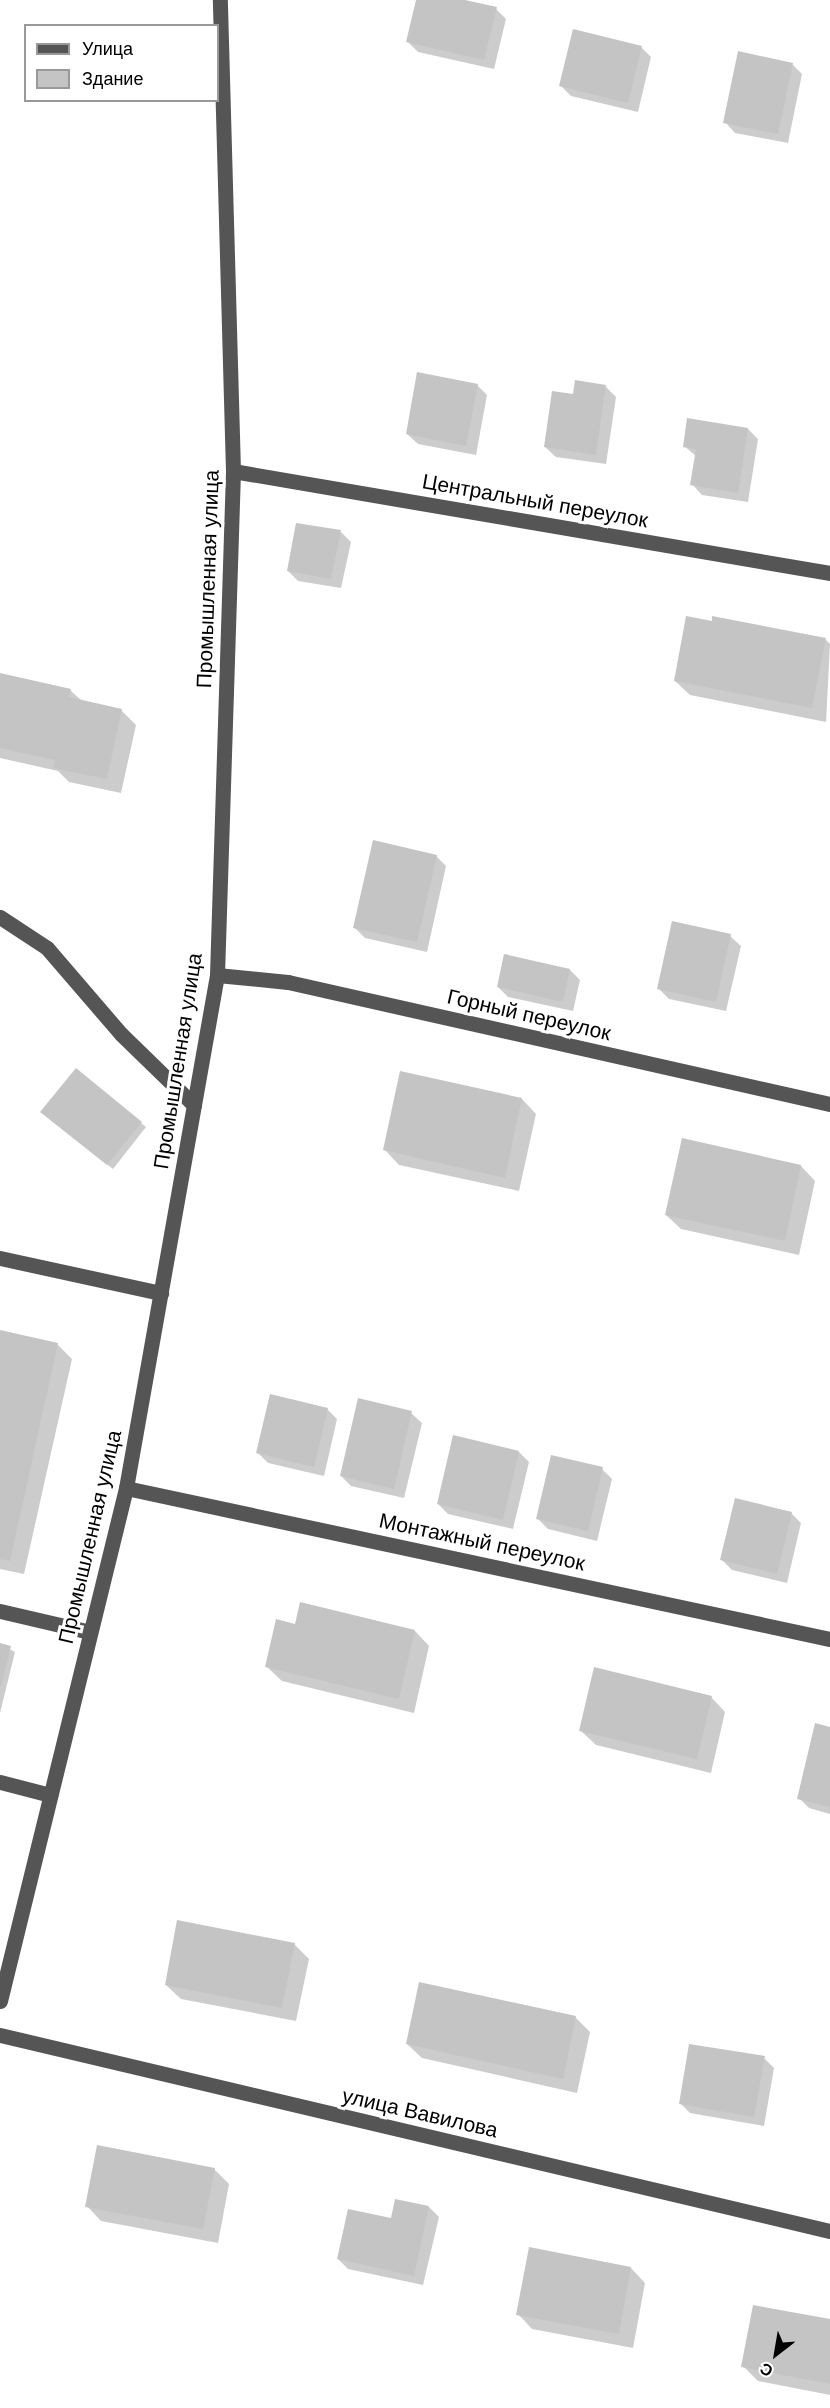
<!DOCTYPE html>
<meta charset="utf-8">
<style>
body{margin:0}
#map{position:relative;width:830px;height:2408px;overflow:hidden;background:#fff;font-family:Arial,sans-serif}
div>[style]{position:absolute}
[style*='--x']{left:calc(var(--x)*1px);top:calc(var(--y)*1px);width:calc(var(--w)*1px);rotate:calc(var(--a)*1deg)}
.shadow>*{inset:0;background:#0003}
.building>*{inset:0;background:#c4c4c4}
.minor>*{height:15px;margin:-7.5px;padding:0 7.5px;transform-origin:7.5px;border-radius:7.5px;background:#555}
span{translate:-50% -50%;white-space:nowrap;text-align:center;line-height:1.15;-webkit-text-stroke:6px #fff;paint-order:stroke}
.street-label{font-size:21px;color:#000}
.legend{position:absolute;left:24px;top:24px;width:195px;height:78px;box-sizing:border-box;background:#fff;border:2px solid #999;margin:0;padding:8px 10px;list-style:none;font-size:18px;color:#000}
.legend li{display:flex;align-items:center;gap:12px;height:30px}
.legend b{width:30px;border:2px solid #999}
.north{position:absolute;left:746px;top:2324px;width:60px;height:60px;-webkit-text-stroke:4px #fff;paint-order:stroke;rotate:211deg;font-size:16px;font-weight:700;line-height:24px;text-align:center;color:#000}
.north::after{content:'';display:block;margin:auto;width:21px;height:27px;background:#000;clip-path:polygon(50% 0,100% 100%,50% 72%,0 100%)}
</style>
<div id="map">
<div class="shadow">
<div style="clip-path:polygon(417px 0,459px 0,496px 9px,506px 19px,494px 69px,418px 52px,407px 41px)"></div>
<div style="clip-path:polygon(641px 47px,651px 57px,638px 112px,571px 96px,561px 86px)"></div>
<div style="clip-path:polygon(792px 64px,802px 74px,788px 143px,735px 133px,725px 122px)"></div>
<div style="clip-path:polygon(477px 385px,487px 395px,476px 455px,418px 444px,407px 434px)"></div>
<div style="clip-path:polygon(606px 387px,616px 397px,606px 464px,556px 457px,545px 447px,574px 395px)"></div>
<div style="clip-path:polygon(748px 429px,758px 439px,748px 502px,702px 495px,692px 484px,696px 456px,684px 446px)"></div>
<div style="clip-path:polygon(341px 532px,351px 542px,341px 588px,298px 581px,288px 571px)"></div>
<div style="clip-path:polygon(825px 639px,830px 644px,826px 722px,690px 695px,675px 681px)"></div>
<div style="clip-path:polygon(0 675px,70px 690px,82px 701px,121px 710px,136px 725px,121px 793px,69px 782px,58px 771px,0 758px)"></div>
<div style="clip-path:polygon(436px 856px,446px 866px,427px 952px,365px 938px,355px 928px)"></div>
<div style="clip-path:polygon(730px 936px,741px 946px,726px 1011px,669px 999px,659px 989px)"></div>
<div style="clip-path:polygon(570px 970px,580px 980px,573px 1011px,508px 997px,498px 987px)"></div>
<div style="clip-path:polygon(522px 1099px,536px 1114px,519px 1191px,399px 1165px,385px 1150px)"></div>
<div style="clip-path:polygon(47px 1116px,141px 1123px,146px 1127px,113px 1169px)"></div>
<div style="clip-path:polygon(801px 1166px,815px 1181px,799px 1255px,681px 1229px,666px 1215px)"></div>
<div style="clip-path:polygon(0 1331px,57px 1344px,72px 1359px,24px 1574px,0 1569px)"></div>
<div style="clip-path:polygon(327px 1409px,337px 1419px,324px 1476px,268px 1463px,258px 1453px)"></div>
<div style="clip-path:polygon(411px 1413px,422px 1423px,404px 1498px,351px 1486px,341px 1476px)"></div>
<div style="clip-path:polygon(519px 1452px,529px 1462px,513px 1529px,448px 1514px,438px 1504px)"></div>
<div style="clip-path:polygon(602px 1469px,612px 1479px,597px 1541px,548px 1529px,538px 1519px)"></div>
<div style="clip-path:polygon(791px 1513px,801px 1523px,787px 1583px,732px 1570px,722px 1560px)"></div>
<div style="clip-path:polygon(301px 1604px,415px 1631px,429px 1646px,414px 1713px,282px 1681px,267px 1667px,296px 1626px)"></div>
<div style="clip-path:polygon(0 1644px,15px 1652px,0 1713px)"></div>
<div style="clip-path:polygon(711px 1697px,725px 1712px,711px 1773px,596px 1745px,581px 1731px)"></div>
<div style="clip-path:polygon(830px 1728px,830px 1814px,809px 1808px,799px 1798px)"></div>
<div style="clip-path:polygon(294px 1944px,309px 1959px,296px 2021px,181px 1999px,166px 1985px)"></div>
<div style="clip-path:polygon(576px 2018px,590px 2032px,577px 2093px,422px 2058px,407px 2044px)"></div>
<div style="clip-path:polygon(764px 2058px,774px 2068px,764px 2126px,690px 2113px,680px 2103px)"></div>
<div style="clip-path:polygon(98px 2147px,215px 2170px,229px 2184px,218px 2243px,101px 2221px,87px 2206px)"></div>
<div style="clip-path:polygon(429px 2207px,439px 2217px,423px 2285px,348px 2269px,338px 2259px,392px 2220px)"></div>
<div style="clip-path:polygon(631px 2268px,645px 2283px,633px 2348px,532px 2329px,518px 2314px)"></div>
<div style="clip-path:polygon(830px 2321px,830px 2395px,758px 2381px,743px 2366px)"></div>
</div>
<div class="building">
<div style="clip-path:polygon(416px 0,465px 0,497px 7px,484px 60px,406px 42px)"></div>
<div style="clip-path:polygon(573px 29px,642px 46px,628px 103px,559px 86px)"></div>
<div style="clip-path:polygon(738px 51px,793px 63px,778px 134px,723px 123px)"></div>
<div style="clip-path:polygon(417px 372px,478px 384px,466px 446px,406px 434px)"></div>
<div style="clip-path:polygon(575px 380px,606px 385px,596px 455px,544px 447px,552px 391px,573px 394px)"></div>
<div style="clip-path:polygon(687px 418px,748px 428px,738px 493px,690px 485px,696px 449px,683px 447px)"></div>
<div style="clip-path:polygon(296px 523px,341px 530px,331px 579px,287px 571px)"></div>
<div style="clip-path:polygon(686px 616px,712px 621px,712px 616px,826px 638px,812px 708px,674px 681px)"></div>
<div style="clip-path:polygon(0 673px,71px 689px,69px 697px,122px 709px,107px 779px,53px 768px,55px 760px,0 748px)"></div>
<div style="clip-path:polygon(373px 840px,437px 855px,417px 942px,353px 928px)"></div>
<div style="clip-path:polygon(672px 921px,731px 934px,716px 1002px,657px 989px)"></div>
<div style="clip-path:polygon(504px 954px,570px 969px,563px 1002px,497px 987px)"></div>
<div style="clip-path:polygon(76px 1068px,142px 1122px,107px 1165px,40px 1112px)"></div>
<div style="clip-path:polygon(400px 1071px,522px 1098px,505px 1178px,383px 1150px)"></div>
<div style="clip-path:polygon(682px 1138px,801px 1165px,785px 1241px,665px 1215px)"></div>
<div style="clip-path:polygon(0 1330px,58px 1343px,10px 1561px,0 1559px)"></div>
<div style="clip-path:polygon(270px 1394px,328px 1408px,314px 1467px,256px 1453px)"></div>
<div style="clip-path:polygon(358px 1398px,412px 1411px,394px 1489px,340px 1476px)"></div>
<div style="clip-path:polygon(453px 1435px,519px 1451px,503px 1520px,437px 1504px)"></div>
<div style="clip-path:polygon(551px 1455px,603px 1467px,588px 1531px,536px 1519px)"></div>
<div style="clip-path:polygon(735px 1498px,792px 1512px,777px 1574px,720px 1560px)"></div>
<div style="clip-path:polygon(300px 1602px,415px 1630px,399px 1699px,265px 1667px,276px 1619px,295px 1624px)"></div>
<div style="clip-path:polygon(0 1643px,11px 1646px,1px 1686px,0 1686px)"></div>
<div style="clip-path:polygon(594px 1667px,712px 1696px,697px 1759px,579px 1731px)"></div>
<div style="clip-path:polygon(815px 1723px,830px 1727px,830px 1807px,797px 1799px)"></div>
<div style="clip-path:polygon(177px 1920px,295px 1943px,282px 2008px,165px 1985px)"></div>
<div style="clip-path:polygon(419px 1982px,576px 2016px,563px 2079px,406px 2044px)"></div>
<div style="clip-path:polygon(689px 2044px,765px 2056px,754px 2117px,679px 2104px)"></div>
<div style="clip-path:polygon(97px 2145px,215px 2168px,203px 2229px,85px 2207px)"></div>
<div style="clip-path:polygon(395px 2199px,429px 2206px,414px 2276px,337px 2259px,348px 2209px,391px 2218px)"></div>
<div style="clip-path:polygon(529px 2247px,631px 2267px,619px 2334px,516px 2315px)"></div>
<div style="clip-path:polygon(753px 2305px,830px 2319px,830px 2384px,741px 2367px)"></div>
</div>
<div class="minor">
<div style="--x:233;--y:471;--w:606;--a:9.7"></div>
<div style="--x:0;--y:917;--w:56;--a:33.4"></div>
<div style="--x:47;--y:948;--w:113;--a:49.3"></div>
<div style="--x:121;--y:1034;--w:102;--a:44.2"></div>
<div style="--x:217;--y:975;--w:71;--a:5.6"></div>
<div style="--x:288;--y:982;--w:556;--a:12.69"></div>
<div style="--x:0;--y:1258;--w:165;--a:12.3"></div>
<div style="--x:126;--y:1488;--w:720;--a:12.11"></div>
<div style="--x:0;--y:1611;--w:92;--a:13.1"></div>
<div style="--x:0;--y:1782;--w:52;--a:14.6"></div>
<div style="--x:0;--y:2001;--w:528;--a:-76.2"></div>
<div style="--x:126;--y:1488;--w:521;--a:-79.94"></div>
<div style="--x:217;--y:975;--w:504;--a:-88.18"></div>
<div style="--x:233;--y:471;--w:471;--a:-91.6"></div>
<div style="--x:0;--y:2035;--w:853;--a:13.29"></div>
</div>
<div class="street-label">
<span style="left:535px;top:501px;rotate:10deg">Центральный переулок</span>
<span style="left:208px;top:579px;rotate:-88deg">Промышленная улица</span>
<span style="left:529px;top:1015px;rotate:13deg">Горный переулок</span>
<span style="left:178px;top:1061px;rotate:-81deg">Промышленная улица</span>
<span style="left:90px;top:1537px;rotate:-77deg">Промышленная улица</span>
<span style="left:482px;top:1542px;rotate:12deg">Монтажный переулок</span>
<span style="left:420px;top:2113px;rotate:13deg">улица Вавилова</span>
</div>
<ul class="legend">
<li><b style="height:8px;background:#555"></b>Улица</li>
<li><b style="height:16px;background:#c4c4c4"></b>Здание</li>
</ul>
<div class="north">С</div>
</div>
